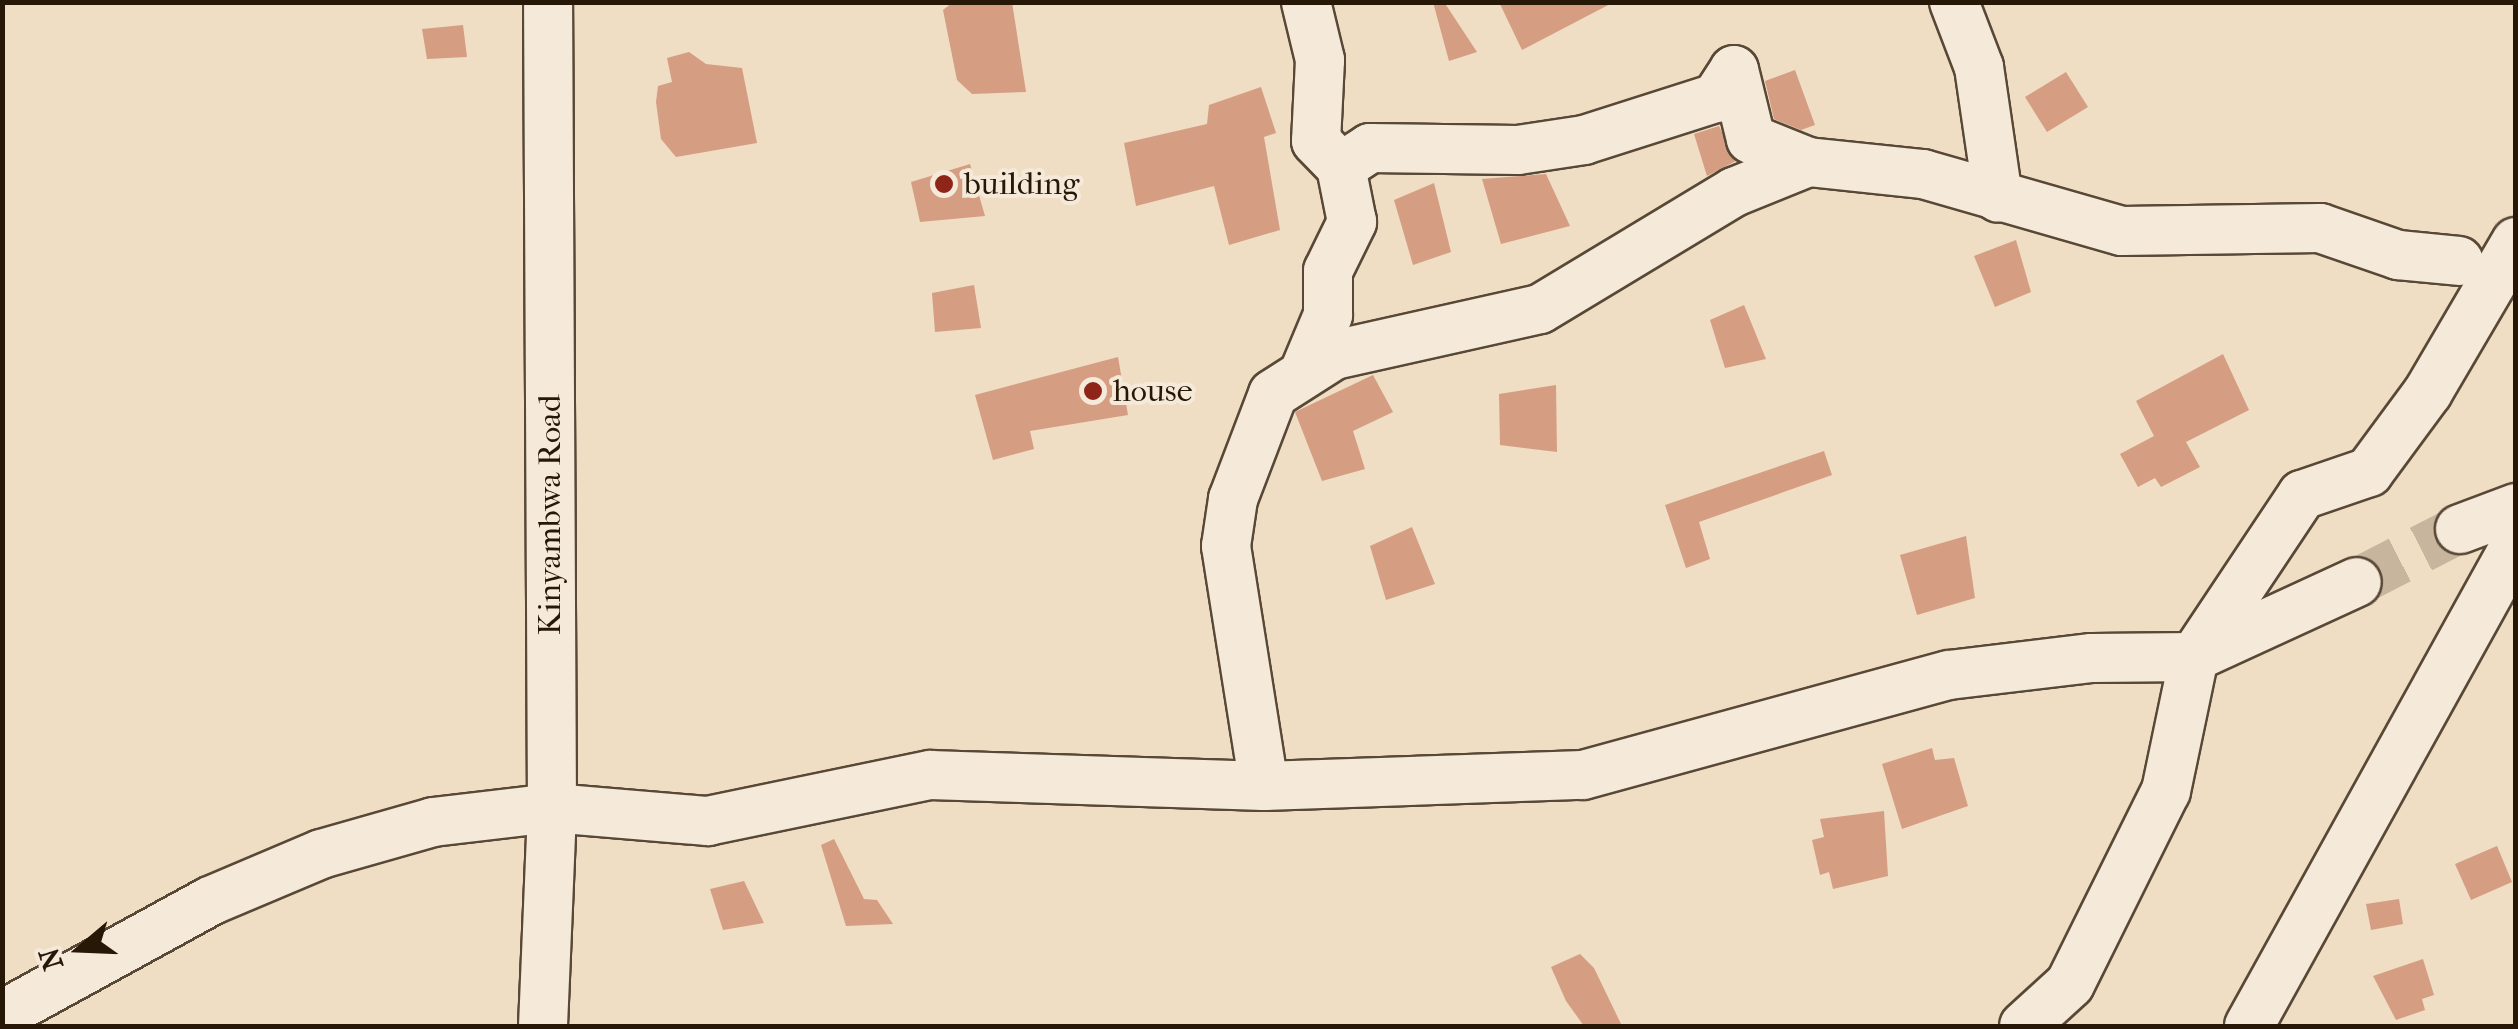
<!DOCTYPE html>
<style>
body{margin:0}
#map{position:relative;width:2518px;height:1029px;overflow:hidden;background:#efddc4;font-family:"IM FELL French Canon",serif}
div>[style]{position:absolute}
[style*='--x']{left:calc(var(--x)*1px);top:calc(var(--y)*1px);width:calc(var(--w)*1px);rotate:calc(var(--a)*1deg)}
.building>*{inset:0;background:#d59e82}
.minor-tunnel>*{height:48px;margin-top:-24px;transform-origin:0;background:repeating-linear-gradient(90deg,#c7b59e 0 48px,transparent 0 72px)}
.roads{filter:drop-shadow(2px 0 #584836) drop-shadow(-2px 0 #584836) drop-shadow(0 2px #584836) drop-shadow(0 -2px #584836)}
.minor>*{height:48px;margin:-24px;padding:0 24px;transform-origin:24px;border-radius:24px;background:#f5e9d9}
.dots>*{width:28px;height:28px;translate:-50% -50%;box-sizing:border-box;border:5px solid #f5e9d9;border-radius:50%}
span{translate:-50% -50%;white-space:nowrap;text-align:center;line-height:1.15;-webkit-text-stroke:8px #f5e9d9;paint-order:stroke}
.poi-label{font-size:32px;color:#261707}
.left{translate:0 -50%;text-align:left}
.street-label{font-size:32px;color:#261707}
.frame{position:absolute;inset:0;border:5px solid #261707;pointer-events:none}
.north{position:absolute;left:30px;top:899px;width:100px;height:100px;-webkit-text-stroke:8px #f5e9d9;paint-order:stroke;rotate:251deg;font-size:28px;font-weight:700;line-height:40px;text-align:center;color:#261707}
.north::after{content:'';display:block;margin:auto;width:35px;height:45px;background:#261707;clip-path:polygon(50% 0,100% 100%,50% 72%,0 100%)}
</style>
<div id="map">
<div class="building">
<div style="clip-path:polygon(953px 2px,1012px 2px,1026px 92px,972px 94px,957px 80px,943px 10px)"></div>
<div style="clip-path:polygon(1433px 2px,1444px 2px,1477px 52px,1449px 61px)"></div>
<div style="clip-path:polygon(1499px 2px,1614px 2px,1522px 50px)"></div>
<div style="clip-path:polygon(463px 25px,467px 57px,427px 59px,422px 29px)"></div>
<div style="clip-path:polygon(689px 52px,706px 64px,742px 68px,757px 143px,676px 157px,661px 139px,656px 102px,658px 86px,672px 82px,667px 58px)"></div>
<div style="clip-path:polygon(1795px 70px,1815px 125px,1801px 130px,1774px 119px,1765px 81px)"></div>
<div style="clip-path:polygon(2066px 72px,2088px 107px,2047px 132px,2025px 97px)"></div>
<div style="clip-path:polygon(1261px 87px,1276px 133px,1264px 137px,1280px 230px,1229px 245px,1214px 186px,1136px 206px,1124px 143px,1207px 124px,1209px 105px)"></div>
<div style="clip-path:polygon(1719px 126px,1736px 161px,1707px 176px,1694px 134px)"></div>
<div style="clip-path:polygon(970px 164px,985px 216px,920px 222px,911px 182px)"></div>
<div style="clip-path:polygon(1546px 174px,1570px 226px,1501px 244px,1482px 179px)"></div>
<div style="clip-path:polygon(1434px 183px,1451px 252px,1413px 265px,1394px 200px)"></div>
<div style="clip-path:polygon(2016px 240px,2031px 292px,1995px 307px,1974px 256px)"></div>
<div style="clip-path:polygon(974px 285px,981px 328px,935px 332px,932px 293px)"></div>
<div style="clip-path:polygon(1744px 305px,1766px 359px,1725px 368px,1710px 320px)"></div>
<div style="clip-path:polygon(2223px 354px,2249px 410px,2186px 442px,2200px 467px,2161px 487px,2155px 478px,2138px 487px,2120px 454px,2154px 436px,2136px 401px)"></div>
<div style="clip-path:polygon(1118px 357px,1128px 415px,1030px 431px,1034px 449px,993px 460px,975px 395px)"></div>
<div style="clip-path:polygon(1373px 375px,1393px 412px,1353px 431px,1365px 469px,1322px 481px,1295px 412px)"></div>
<div style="clip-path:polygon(1556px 385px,1557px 452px,1500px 445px,1499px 394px)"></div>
<div style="clip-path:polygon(1824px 451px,1832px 475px,1699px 522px,1710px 559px,1686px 568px,1665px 505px)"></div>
<div style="clip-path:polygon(1412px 527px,1435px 584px,1386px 600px,1370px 546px)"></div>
<div style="clip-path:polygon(1966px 536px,1975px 598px,1917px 615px,1900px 555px)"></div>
<div style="clip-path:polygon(1932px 748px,1935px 760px,1954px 758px,1968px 806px,1902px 829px,1882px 764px)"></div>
<div style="clip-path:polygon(1884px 811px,1888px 876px,1833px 889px,1829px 872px,1820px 875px,1812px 840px,1824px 837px,1820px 819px)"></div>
<div style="clip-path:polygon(834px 839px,864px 899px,877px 900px,893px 924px,846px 926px,821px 845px)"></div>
<div style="clip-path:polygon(2497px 846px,2512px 882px,2471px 900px,2455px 864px)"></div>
<div style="clip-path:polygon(744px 881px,764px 923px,723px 930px,710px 889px)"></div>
<div style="clip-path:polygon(2399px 899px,2403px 924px,2371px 930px,2366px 904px)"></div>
<div style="clip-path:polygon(1580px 954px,1594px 968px,1622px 1026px,1584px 1026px,1566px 1001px,1551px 967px)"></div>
<div style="clip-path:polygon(2423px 959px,2434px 995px,2422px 999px,2425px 1010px,2396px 1020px,2373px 976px)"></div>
</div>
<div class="minor-tunnel">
<div style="--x:2357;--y:582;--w:116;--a:-27.2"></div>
</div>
<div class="roads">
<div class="minor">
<div style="--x:1306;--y:2;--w:60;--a:76.4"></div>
<div style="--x:1320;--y:60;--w:81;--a:92.8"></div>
<div style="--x:1316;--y:141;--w:36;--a:46"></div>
<div style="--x:1954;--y:2;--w:70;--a:69"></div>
<div style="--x:1979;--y:67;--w:132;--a:81.7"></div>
<div style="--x:1305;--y:370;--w:60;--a:-67.3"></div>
<div style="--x:1328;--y:315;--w:44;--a:-90"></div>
<div style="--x:1328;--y:271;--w:55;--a:-63.9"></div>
<div style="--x:1352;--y:222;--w:56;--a:-101.3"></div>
<div style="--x:1341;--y:167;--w:35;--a:-33"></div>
<div style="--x:1370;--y:148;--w:148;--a:0.8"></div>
<div style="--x:1518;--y:150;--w:67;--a:-8.6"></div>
<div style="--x:1584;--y:140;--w:139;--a:-17.7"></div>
<div style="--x:1716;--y:98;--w:33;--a:-57"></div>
<div style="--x:1734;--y:70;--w:71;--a:76.2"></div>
<div style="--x:1751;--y:139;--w:61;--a:22"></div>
<div style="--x:2460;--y:529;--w:60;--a:-20.6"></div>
<div style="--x:1264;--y:786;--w:243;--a:-99"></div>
<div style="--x:1226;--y:546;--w:48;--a:-81.5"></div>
<div style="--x:1233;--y:499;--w:112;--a:-69.1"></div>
<div style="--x:1273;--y:394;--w:72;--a:-32.6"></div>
<div style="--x:1334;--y:355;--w:211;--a:-12.6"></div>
<div style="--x:1540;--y:309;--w:227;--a:-31.1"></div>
<div style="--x:1734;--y:192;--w:80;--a:-22.1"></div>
<div style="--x:1808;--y:162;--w:116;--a:6"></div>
<div style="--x:1923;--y:174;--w:207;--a:16"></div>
<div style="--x:2122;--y:231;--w:198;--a:-0.9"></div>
<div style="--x:2320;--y:228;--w:83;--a:19.1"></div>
<div style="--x:2398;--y:255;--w:61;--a:5.6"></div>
<div style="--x:2;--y:1015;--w:237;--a:-28.7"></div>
<div style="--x:210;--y:901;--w:121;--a:-22.9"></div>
<div style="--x:321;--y:854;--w:116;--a:-15.9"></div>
<div style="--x:433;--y:822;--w:120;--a:-6.7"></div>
<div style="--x:552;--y:808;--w:157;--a:4.8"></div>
<div style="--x:708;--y:821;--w:227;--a:-11.7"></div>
<div style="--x:930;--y:775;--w:334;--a:1.9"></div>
<div style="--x:1264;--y:786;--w:319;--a:-2"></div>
<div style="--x:1583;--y:775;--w:379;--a:-15.3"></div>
<div style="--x:1949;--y:675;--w:144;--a:-6.8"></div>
<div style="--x:2092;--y:658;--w:102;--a:-0.6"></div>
<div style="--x:2194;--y:657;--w:179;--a:-24.7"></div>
<div style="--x:543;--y:1026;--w:218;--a:-87.6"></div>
<div style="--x:552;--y:808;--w:806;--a:-90.28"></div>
<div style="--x:2024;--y:1026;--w:62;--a:-42.4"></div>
<div style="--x:2070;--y:984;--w:216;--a:-63.6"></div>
<div style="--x:2166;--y:791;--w:137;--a:-78.2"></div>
<div style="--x:2194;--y:657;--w:195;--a:-56.3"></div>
<div style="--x:2302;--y:495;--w:71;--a:-18.9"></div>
<div style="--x:2369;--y:472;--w:99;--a:-53.6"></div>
<div style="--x:2428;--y:392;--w:174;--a:-59.6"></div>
<div style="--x:2249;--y:1026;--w:551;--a:-61.02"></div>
</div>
</div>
<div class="dots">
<div style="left:944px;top:184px;background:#8f2418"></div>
<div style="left:1093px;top:391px;background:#8f2418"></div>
</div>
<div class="poi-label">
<span class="left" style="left:964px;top:184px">building</span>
<span class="left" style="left:1113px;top:391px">house</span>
</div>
<div class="street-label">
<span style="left:550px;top:515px;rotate:-90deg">Kinyambwa Road</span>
</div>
<div class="frame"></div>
<div class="north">N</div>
</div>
